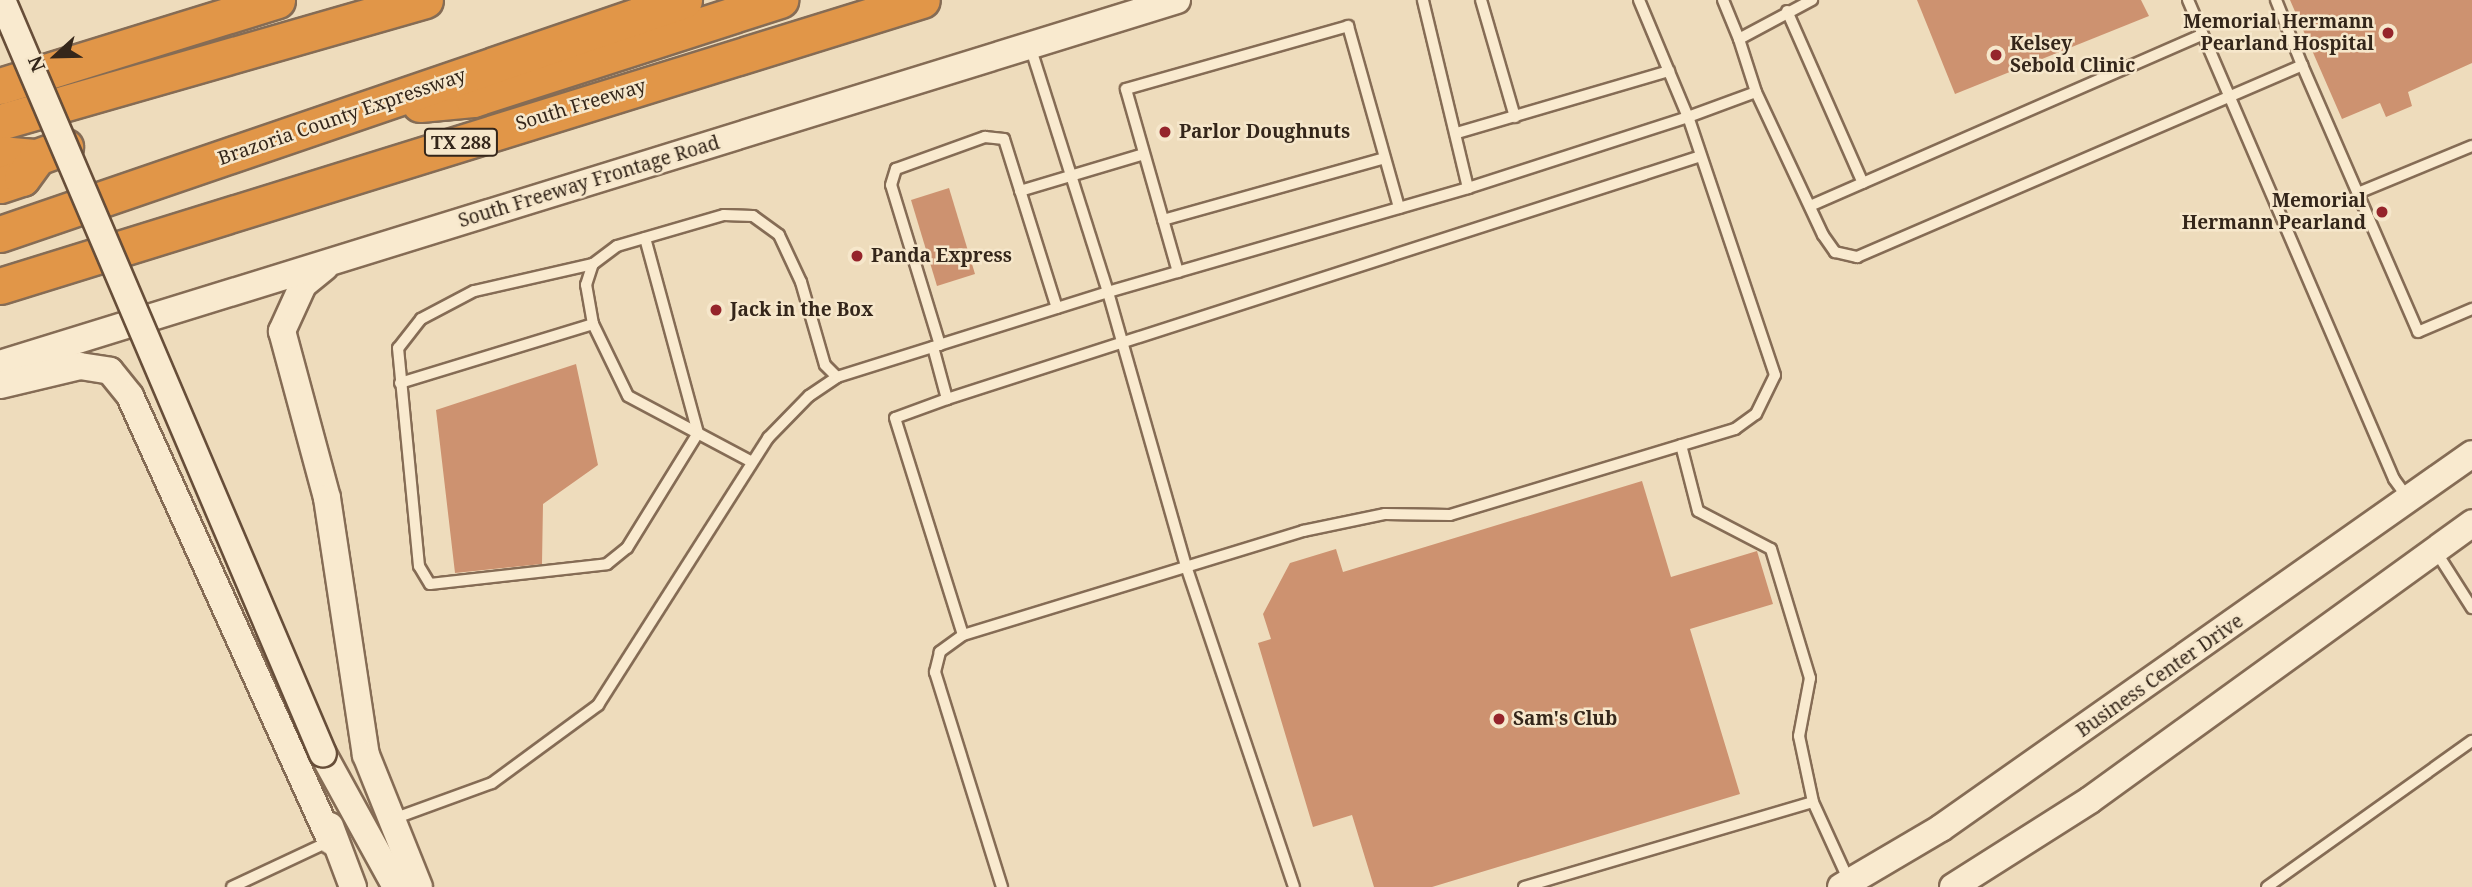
<!DOCTYPE html>
<style>
body{margin:0}
#map{position:relative;width:2472px;height:887px;overflow:hidden;background:#eedcbc;font-family:"Noto Serif",serif}
div>[style]{position:absolute}
[style*='--x']{left:calc(var(--x)*1px);top:calc(var(--y)*1px);width:calc(var(--w)*1px);rotate:calc(var(--a)*1deg)}
.building>*{inset:0;background:#cd9270}
.roads{filter:drop-shadow(2px 0 #856c55) drop-shadow(-2px 0 #856c55) drop-shadow(0 2px #856c55) drop-shadow(0 -2px #856c55)}
.lane>*{height:10px;margin:-5px;padding:0 5px;transform-origin:5px;border-radius:5px;background:#f9eacf}
.secondary>*{height:26px;margin:-13px;padding:0 13px;transform-origin:13px;border-radius:13px;background:#f9eacf}
.highway>*{height:35px;margin:-17.5px;padding:0 17.5px;transform-origin:17.5px;border-radius:17.5px;background:#e19648}
.bridges{filter:drop-shadow(2px 0 #674e39) drop-shadow(-2px 0 #674e39) drop-shadow(0 2px #674e39) drop-shadow(0 -2px #674e39)}
.secondary-bridge>*{height:26px;margin:-13px;padding:0 13px;transform-origin:13px;border-radius:13px;background:#f9eacf}
.dots>*{width:19px;height:19px;translate:-50% -50%;box-sizing:border-box;border:4px solid #f6e7cb;border-radius:50%}
span{translate:-50% -50%;white-space:nowrap;text-align:center;line-height:1.15;-webkit-text-stroke:5px #f6e7cb;paint-order:stroke}
.shield-label span{padding:2px 5px;background:#f6e7cb;border:2px solid;border-radius:5px;-webkit-text-stroke-width:0}
.shield-label{font-size:18px;color:#34261a;font-weight:700}
.poi-label{font-size:19px;color:#34261a;font-weight:700}
.right{translate:-100% -50%;text-align:right}
.left{translate:0 -50%;text-align:left}
.street-label{font-size:19px;color:#34261a}
.north{position:absolute;left:21px;top:21px;width:70px;height:70px;-webkit-text-stroke:5px #f6e7cb;paint-order:stroke;rotate:248deg;font-size:19px;font-weight:700;line-height:28px;text-align:center;color:#34261a}
.north::after{content:'';display:block;margin:auto;width:24px;height:32px;background:#34261a;clip-path:polygon(50% 0,100% 100%,50% 72%,0 100%)}
</style>
<div id="map">
<div class="building">
<div style="clip-path:polygon(1917px 0,2141px 0,2149px 16px,1955px 94px)"></div>
<div style="clip-path:polygon(2290px 0,2472px 0,2472px 63px,2408px 92px,2412px 106px,2386px 117px,2380px 103px,2342px 119px)"></div>
<div style="clip-path:polygon(949px 188px,975px 274px,937px 286px,911px 200px)"></div>
<div style="clip-path:polygon(576px 364px,598px 465px,543px 504px,542px 564px,455px 573px,436px 410px)"></div>
<div style="clip-path:polygon(1642px 481px,1671px 577px,1757px 551px,1773px 604px,1690px 629px,1740px 794px,1432px 887px,1374px 887px,1352px 815px,1313px 827px,1258px 643px,1271px 639px,1263px 614px,1290px 563px,1336px 549px,1343px 572px)"></div>
</div>
<div class="roads">
<div class="lane">
<div style="--x:1481;--y:0;--w:122;--a:73.8"></div>
<div style="--x:1639;--y:0;--w:127;--a:67.3"></div>
<div style="--x:1688;--y:117;--w:72;--a:-20.2"></div>
<div style="--x:1756;--y:92;--w:56;--a:-107.8"></div>
<div style="--x:1739;--y:39;--w:83;--a:-28.1"></div>
<div style="--x:1723;--y:0;--w:42;--a:67.7"></div>
<div style="--x:2188;--y:0;--w:521;--a:66.73"></div>
<div style="--x:2394;--y:479;--w:24;--a:54"></div>
<div style="--x:1787;--y:11;--w:188;--a:66.2"></div>
<div style="--x:2302;--y:65;--w:291;--a:66.5"></div>
<div style="--x:2418;--y:332;--w:59;--a:-23.1"></div>
<div style="--x:1756;--y:92;--w:158;--a:64.9"></div>
<div style="--x:1823;--y:235;--w:21;--a:55"></div>
<div style="--x:1835;--y:252;--w:23;--a:13"></div>
<div style="--x:1857;--y:257;--w:485;--a:-23.3"></div>
<div style="--x:2302;--y:65;--w:70;--a:-111.8"></div>
<div style="--x:1457;--y:133;--w:221;--a:-16.3"></div>
<div style="--x:1020;--y:191;--w:129;--a:-16.6"></div>
<div style="--x:2358;--y:193;--w:123;--a:-22.4"></div>
<div style="--x:1810;--y:206;--w:428;--a:-23.6"></div>
<div style="--x:1163;--y:220;--w:230;--a:-15.6"></div>
<div style="--x:593;--y:264;--w:122;--a:167.2"></div>
<div style="--x:474;--y:291;--w:60;--a:152.2"></div>
<div style="--x:421;--y:319;--w:37;--a:128"></div>
<div style="--x:398;--y:348;--w:219;--a:84.5"></div>
<div style="--x:419;--y:566;--w:21;--a:59"></div>
<div style="--x:430;--y:584;--w:178;--a:-6.4"></div>
<div style="--x:607;--y:564;--w:26;--a:-39"></div>
<div style="--x:627;--y:548;--w:135;--a:-58.3"></div>
<div style="--x:698;--y:433;--w:202;--a:-105.2"></div>
<div style="--x:1178;--y:272;--w:190;--a:-105.9"></div>
<div style="--x:1126;--y:89;--w:231;--a:-15.8"></div>
<div style="--x:1348;--y:26;--w:189;--a:74.3"></div>
<div style="--x:940;--y:345;--w:167;--a:-107"></div>
<div style="--x:891;--y:185;--w:17;--a:-73"></div>
<div style="--x:896;--y:169;--w:95;--a:-19.8"></div>
<div style="--x:985;--y:137;--w:19;--a:6"></div>
<div style="--x:1004;--y:139;--w:177;--a:72.6"></div>
<div style="--x:933;--y:347;--w:54;--a:74.9"></div>
<div style="--x:947;--y:399;--w:55;--a:159.9"></div>
<div style="--x:895;--y:418;--w:227;--a:72.6"></div>
<div style="--x:963;--y:635;--w:29;--a:144"></div>
<div style="--x:940;--y:652;--w:21;--a:104"></div>
<div style="--x:935;--y:672;--w:225;--a:72.7"></div>
<div style="--x:400;--y:383;--w:202;--a:-17"></div>
<div style="--x:947;--y:399;--w:792;--a:-17.86"></div>
<div style="--x:1681;--y:445;--w:68;--a:75.6"></div>
<div style="--x:1698;--y:511;--w:82;--a:27.5"></div>
<div style="--x:1771;--y:549;--w:135;--a:73.2"></div>
<div style="--x:1810;--y:678;--w:59;--a:100.7"></div>
<div style="--x:1799;--y:736;--w:67;--a:78"></div>
<div style="--x:752;--y:462;--w:140;--a:-152"></div>
<div style="--x:628;--y:396;--w:80;--a:-115.9"></div>
<div style="--x:593;--y:324;--w:40;--a:-100"></div>
<div style="--x:586;--y:285;--w:22;--a:-72"></div>
<div style="--x:593;--y:264;--w:30;--a:-37"></div>
<div style="--x:617;--y:246;--w:111;--a:-16.2"></div>
<div style="--x:724;--y:215;--w:29;--a:2"></div>
<div style="--x:753;--y:216;--w:32;--a:36"></div>
<div style="--x:779;--y:235;--w:52;--a:64.9"></div>
<div style="--x:801;--y:282;--w:86;--a:73.9"></div>
<div style="--x:825;--y:365;--w:17;--a:45"></div>
<div style="--x:2435;--y:550;--w:69;--a:57.5"></div>
<div style="--x:963;--y:635;--w:356;--a:-17"></div>
<div style="--x:1303;--y:531;--w:84;--a:-11.7"></div>
<div style="--x:1385;--y:514;--w:65;--a:0.9"></div>
<div style="--x:1450;--y:515;--w:298;--a:-16.8"></div>
<div style="--x:1735;--y:429;--w:26;--a:-36"></div>
<div style="--x:1756;--y:414;--w:43;--a:-64"></div>
<div style="--x:1775;--y:375;--w:272;--a:-108.6"></div>
<div style="--x:1688;--y:117;--w:231;--a:162.1"></div>
<div style="--x:393;--y:819;--w:105;--a:-20"></div>
<div style="--x:492;--y:783;--w:132;--a:-36.3"></div>
<div style="--x:598;--y:705;--w:317;--a:-57.5"></div>
<div style="--x:768;--y:438;--w:59;--a:-45.7"></div>
<div style="--x:809;--y:396;--w:34;--a:-34"></div>
<div style="--x:837;--y:377;--w:284;--a:-17.4"></div>
<div style="--x:1108;--y:292;--w:258;--a:-107.6"></div>
<div style="--x:232;--y:887;--w:108;--a:-25.1"></div>
<div style="--x:1294;--y:887;--w:339;--a:-108.6"></div>
<div style="--x:1186;--y:566;--w:285;--a:-105.9"></div>
<div style="--x:1108;--y:292;--w:375;--a:-16.1"></div>
<div style="--x:1468;--y:188;--w:193;--a:-103.5"></div>
<div style="--x:1524;--y:887;--w:301;--a:-16.4"></div>
<div style="--x:1813;--y:802;--w:87;--a:65.5"></div>
<div style="--x:2267;--y:887;--w:252;--a:-35.5"></div>
</div>
<div class="secondary">
<div style="--x:325;--y:267;--w:28;--a:141"></div>
<div style="--x:303;--y:285;--w:51;--a:114.5"></div>
<div style="--x:282;--y:331;--w:173;--a:74.9"></div>
<div style="--x:327;--y:498;--w:260;--a:81.4"></div>
<div style="--x:366;--y:755;--w:142;--a:68.1"></div>
<div style="--x:0;--y:364;--w:1232;--a:-17.18"></div>
<div style="--x:0;--y:385;--w:82;--a:-13.4"></div>
<div style="--x:80;--y:366;--w:30;--a:9"></div>
<div style="--x:110;--y:371;--w:32;--a:51"></div>
<div style="--x:130;--y:396;--w:488;--a:65.7"></div>
<div style="--x:323;--y:754;--w:152;--a:61.2"></div>
<div style="--x:330;--y:826;--w:65;--a:69.3"></div>
<div style="--x:1841;--y:887;--w:116;--a:-30.5"></div>
<div style="--x:1941;--y:828;--w:649;--a:-35.16"></div>
<div style="--x:1953;--y:887;--w:162;--a:-32.4"></div>
<div style="--x:2090;--y:800;--w:472;--a:-35.9"></div>
</div>
<div class="highway">
<div style="--x:0;--y:86;--w:290;--a:-17.2"></div>
<div style="--x:420;--y:104;--w:53;--a:-5.4"></div>
<div style="--x:473;--y:99;--w:323;--a:-17.9"></div>
<div style="--x:0;--y:122;--w:442;--a:-16"></div>
<div style="--x:0;--y:154;--w:37;--a:5"></div>
<div style="--x:37;--y:157;--w:30;--a:-20"></div>
<div style="--x:0;--y:185;--w:23;--a:-18"></div>
<div style="--x:22;--y:178;--w:26;--a:-54"></div>
<div style="--x:0;--y:234;--w:723;--a:-18.89"></div>
<div style="--x:0;--y:286;--w:965;--a:-17.23"></div>
</div>
</div>
<div class="bridges">
<div class="secondary-bridge">
<div style="--x:2;--y:0;--w:819;--a:66.94"></div>
</div>
</div>
<div class="dots">
<div style="left:2388px;top:33px;background:#95242b"></div>
<div style="left:1996px;top:55px;background:#95242b"></div>
<div style="left:1165px;top:132px;background:#95242b"></div>
<div style="left:2382px;top:212px;background:#95242b"></div>
<div style="left:857px;top:256px;background:#95242b"></div>
<div style="left:716px;top:310px;background:#95242b"></div>
<div style="left:1499px;top:719px;background:#95242b"></div>
</div>
<div class="shield-label">
<span style="left:461px;top:142px">TX 288</span>
</div>
<div class="poi-label">
<span class="right" style="left:2374px;top:33px">Memorial Hermann<br>Pearland Hospital</span>
<span class="left" style="left:2010px;top:55px">Kelsey<br>Sebold Clinic</span>
<span class="left" style="left:1179px;top:132px">Parlor Doughnuts</span>
<span class="right" style="left:2366px;top:212px">Memorial<br>Hermann Pearland</span>
<span class="left" style="left:871px;top:256px">Panda Express</span>
<span class="left" style="left:730px;top:310px">Jack in the Box</span>
<span class="left" style="left:1513px;top:719px">Sam's Club</span>
</div>
<div class="street-label">
<span style="left:581px;top:105px;rotate:-17deg">South Freeway</span>
<span style="left:342px;top:117px;rotate:-19deg">Brazoria County Expressway</span>
<span style="left:589px;top:182px;rotate:-17deg">South Freeway Frontage Road</span>
<span style="left:2160px;top:676px;rotate:-35deg">Business Center Drive</span>
</div>
<div class="north">N</div>
</div>
